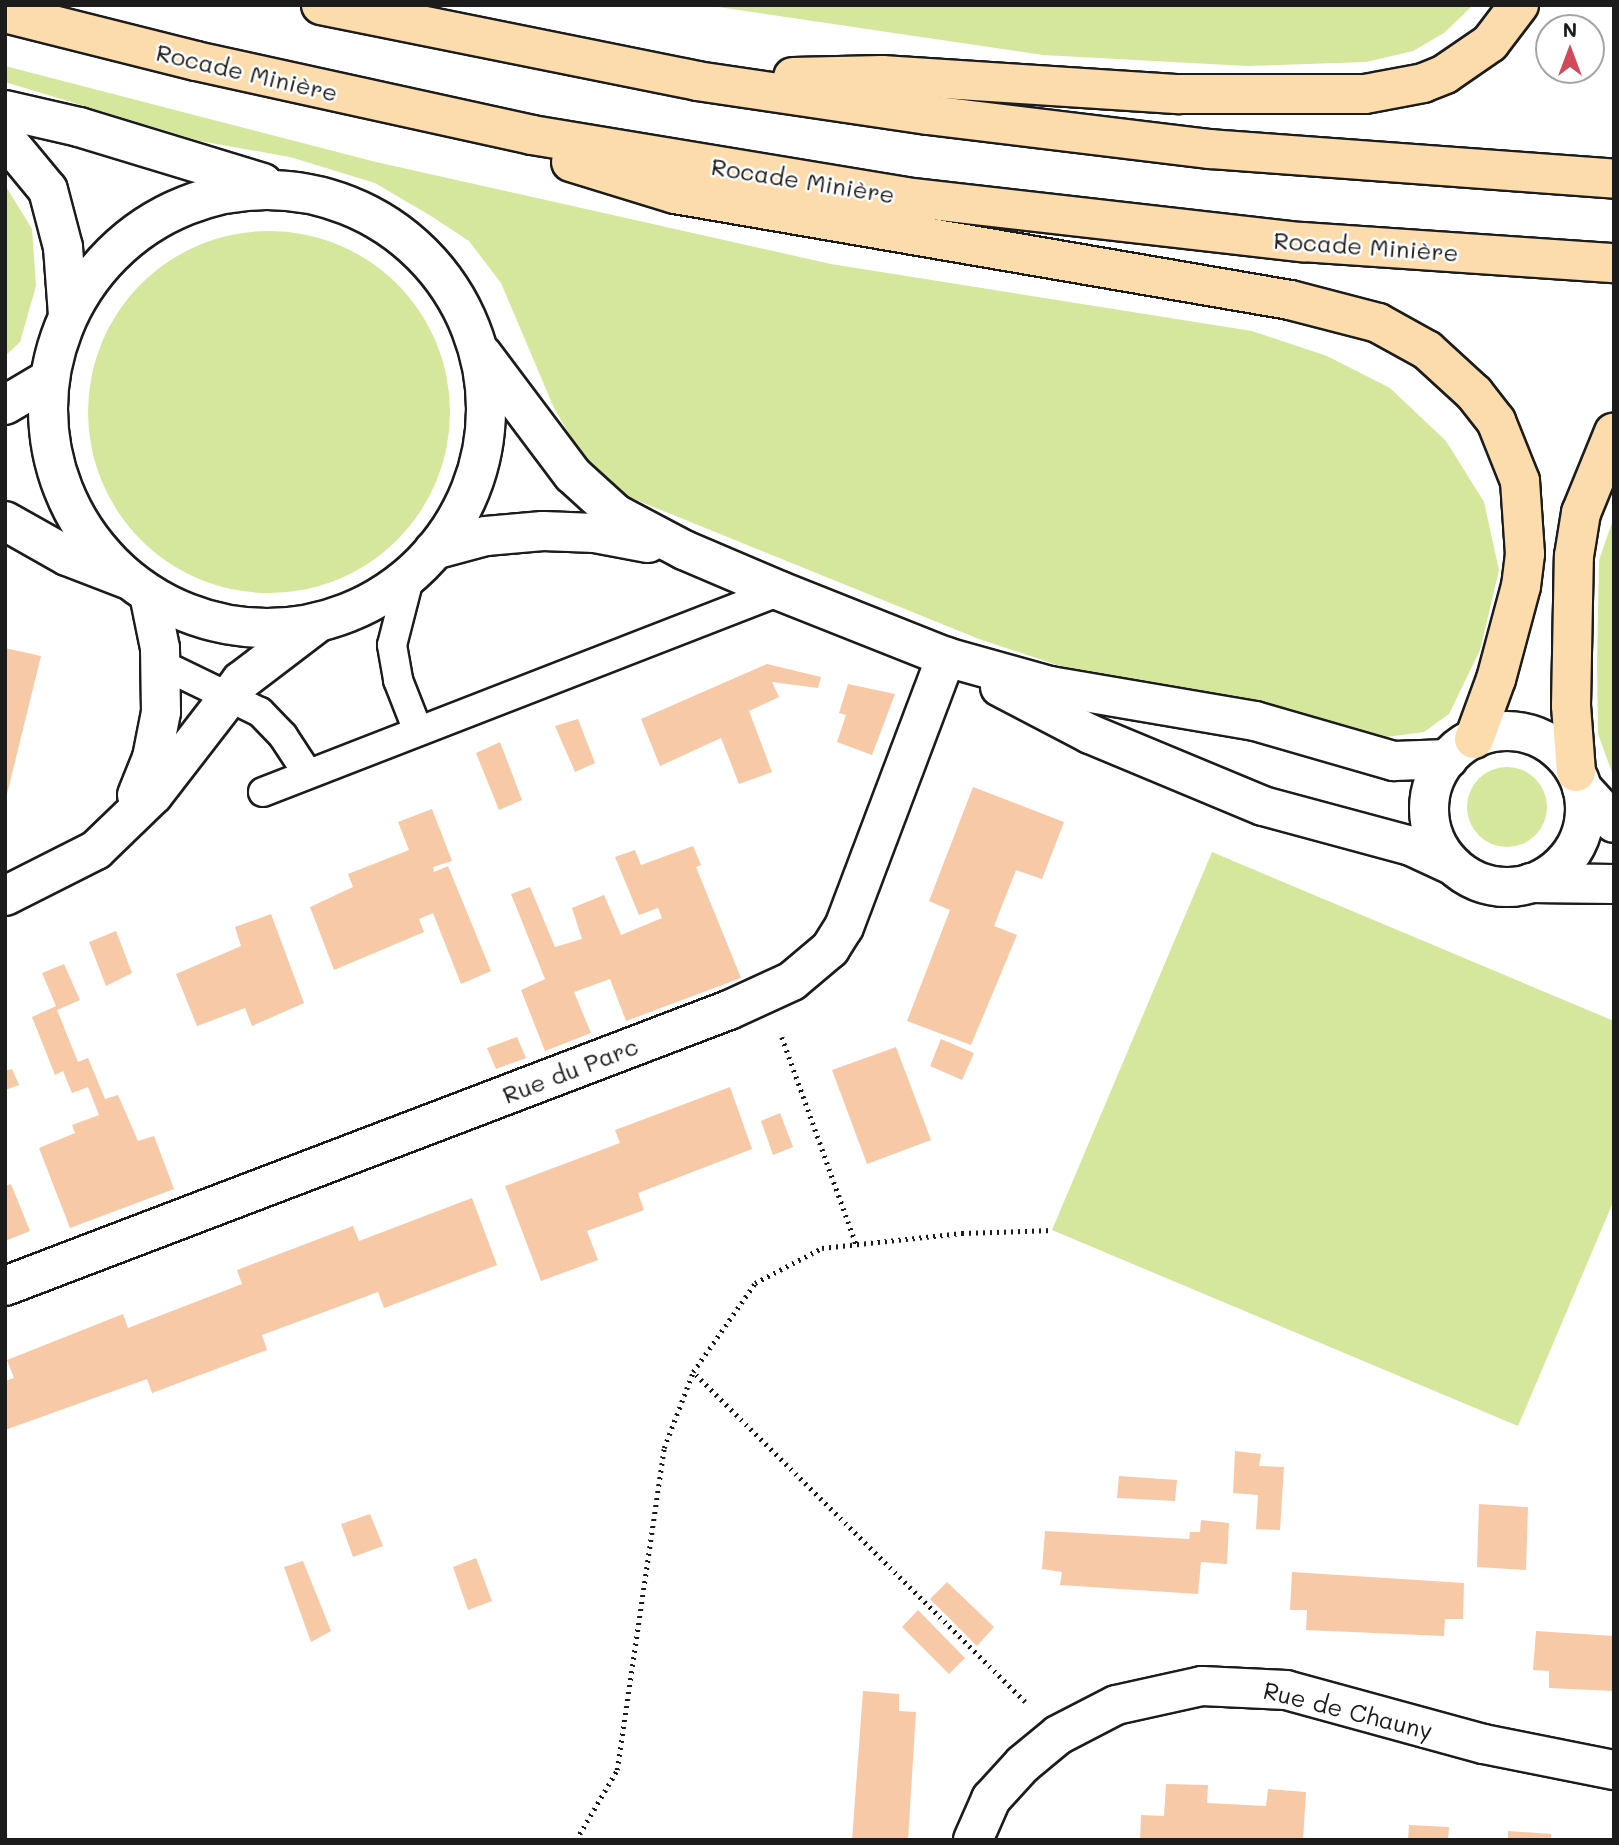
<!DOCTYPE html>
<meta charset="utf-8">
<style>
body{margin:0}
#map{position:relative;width:1619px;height:1845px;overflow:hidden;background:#fff;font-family:Mali,sans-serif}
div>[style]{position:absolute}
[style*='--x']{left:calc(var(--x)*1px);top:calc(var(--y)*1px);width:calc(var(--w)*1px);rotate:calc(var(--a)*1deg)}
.green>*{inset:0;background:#d4e79c}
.round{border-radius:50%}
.building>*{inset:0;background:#f8c9a7}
.path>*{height:4.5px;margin-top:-2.25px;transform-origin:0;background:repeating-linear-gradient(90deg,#1c1c1c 0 2px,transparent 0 7px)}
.roads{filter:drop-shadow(2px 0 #1c1c1c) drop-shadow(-2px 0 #1c1c1c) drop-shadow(0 2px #1c1c1c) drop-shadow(0 -2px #1c1c1c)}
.service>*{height:28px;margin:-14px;padding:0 14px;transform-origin:14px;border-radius:14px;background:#fff}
.minor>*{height:38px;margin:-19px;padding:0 19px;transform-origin:19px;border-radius:19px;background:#fff}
.tertiary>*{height:38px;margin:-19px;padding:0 19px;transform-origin:19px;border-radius:19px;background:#fff}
.secondary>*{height:38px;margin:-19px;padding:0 19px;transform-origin:19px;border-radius:19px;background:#fff}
.secondary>.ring{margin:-19px;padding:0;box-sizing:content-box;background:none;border:38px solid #fff;border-radius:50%}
.motorway>*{height:38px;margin:-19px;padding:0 19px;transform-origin:19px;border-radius:19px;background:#fcdcac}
span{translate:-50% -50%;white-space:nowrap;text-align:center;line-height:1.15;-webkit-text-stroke:5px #fff;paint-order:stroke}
.street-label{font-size:24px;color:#1c1c1c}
.frame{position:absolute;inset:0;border:7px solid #1c1c1c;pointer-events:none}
.north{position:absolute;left:1535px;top:14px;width:70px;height:70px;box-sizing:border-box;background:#fff;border:2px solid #a4a4a4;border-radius:50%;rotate:0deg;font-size:19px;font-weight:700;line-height:28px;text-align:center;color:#1c1c1c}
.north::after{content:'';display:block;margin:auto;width:24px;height:32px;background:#d1495b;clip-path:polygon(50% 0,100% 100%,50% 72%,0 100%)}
</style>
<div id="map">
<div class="green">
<div style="clip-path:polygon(705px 5px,1473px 5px,1444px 33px,1413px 51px,1366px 62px,1247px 66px,1043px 55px)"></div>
<div style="clip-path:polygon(5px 66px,376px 162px,831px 264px,1252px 331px,1327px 356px,1390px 388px,1446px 441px,1484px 502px,1499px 570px,1480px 650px,1449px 714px,1424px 732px,1379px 738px,1288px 708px,1099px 679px,979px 639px,624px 495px,582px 456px,554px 408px,501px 283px,469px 241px,431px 216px,375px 183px,290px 157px,200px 141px,5px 82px)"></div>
<div style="clip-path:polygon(5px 185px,32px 229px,36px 286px,20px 342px,5px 356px)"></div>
<div class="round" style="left:88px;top:231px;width:362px;height:362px"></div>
<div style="clip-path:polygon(1614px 517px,1614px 778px,1598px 734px,1597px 665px,1599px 560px)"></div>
<div class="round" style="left:1467px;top:767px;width:80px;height:80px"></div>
<div style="clip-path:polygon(1212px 852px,1614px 1021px,1614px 1200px,1518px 1426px,1052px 1230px)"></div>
</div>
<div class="building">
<div style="clip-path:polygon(5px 648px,41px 656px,5px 802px)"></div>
<div style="clip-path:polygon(767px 664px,821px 677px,818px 688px,772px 682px,779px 697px,749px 711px,772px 772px,739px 784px,721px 738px,660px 766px,641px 719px)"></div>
<div style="clip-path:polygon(848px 684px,895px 694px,872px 755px,837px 742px,846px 715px,839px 713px)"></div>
<div style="clip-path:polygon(578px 719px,595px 763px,575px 772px,555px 726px)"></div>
<div style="clip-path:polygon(500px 742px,522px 800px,499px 810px,476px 753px)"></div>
<div style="clip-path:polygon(973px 787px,1064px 822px,1042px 879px,1016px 870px,994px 926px,1017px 935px,971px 1045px,907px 1021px,950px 910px,929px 901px)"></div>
<div style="clip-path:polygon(432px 809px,452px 861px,433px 867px,434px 872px,448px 866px,491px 971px,461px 984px,433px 913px,419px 919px,424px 932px,334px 970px,310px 907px,353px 887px,348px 874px,409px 850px,398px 822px)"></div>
<div style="clip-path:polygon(693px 846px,701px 865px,696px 867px,741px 978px,626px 1021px,610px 979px,574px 992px,591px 1033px,545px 1051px,521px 990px,545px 979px,511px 894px,530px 887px,555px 947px,582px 939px,572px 908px,604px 895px,621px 935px,662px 918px,658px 908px,639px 915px,615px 857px,635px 850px,641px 865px)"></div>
<div style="clip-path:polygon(271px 914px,304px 1003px,252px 1026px,245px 1008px,197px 1026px,176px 974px,241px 946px,235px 927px)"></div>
<div style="clip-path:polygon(116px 931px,132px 973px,106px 986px,89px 942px)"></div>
<div style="clip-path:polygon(64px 964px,80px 1000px,57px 1010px,78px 1062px,88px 1058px,105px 1099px,118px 1095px,138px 1141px,154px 1136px,174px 1189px,70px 1228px,39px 1148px,75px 1133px,72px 1125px,99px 1115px,88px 1087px,72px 1093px,63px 1071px,55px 1075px,32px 1017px,56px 1006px,42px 973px)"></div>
<div style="clip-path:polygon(517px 1037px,526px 1058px,496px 1069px,487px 1048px)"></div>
<div style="clip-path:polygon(941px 1039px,974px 1053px,962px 1080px,930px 1066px)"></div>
<div style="clip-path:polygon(896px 1047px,931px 1140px,867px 1164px,832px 1070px)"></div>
<div style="clip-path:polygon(12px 1069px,19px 1085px,5px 1090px,5px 1071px)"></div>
<div style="clip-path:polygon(730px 1087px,752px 1149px,638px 1193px,644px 1210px,587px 1231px,598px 1260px,541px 1281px,505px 1186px,620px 1143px,615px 1130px)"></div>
<div style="clip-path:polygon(780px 1113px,793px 1147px,773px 1155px,761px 1121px)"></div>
<div style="clip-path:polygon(11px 1184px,30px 1231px,5px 1241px,5px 1186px)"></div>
<div style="clip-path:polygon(472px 1198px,497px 1265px,384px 1308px,378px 1292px,262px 1335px,267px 1350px,152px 1393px,147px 1379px,5px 1430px,5px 1381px,14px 1378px,7px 1360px,123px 1314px,128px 1328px,242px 1284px,237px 1270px,353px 1226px,359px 1241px)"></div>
<div style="clip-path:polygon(1235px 1451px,1261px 1454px,1259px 1466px,1284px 1467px,1280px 1530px,1256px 1529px,1258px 1495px,1233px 1493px)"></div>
<div style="clip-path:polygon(1119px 1476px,1177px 1480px,1175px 1501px,1117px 1498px)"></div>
<div style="clip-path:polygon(1479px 1504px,1528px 1507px,1526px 1570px,1477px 1567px)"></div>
<div style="clip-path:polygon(370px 1514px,383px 1546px,353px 1557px,341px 1524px)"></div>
<div style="clip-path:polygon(1201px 1520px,1229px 1523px,1227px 1564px,1201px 1562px,1198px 1594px,1060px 1585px,1062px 1572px,1042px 1569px,1045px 1531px,1189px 1539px,1190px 1532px,1200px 1532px)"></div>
<div style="clip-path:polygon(476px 1558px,492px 1601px,468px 1610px,453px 1567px)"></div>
<div style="clip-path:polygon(303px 1561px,331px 1631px,311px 1642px,284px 1567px)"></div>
<div style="clip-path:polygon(1292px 1572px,1464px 1583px,1463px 1619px,1445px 1619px,1444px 1636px,1306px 1630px,1307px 1610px,1290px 1610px)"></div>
<div style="clip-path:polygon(947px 1582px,994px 1627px,977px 1646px,930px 1599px)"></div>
<div style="clip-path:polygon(918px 1610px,965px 1658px,949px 1674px,902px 1627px)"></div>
<div style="clip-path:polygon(1536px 1631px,1614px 1636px,1614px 1691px,1549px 1688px,1549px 1671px,1533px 1670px)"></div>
<div style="clip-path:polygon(863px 1691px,899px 1694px,899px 1711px,916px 1712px,908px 1840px,852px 1840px)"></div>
<div style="clip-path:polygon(1166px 1784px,1208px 1785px,1207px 1803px,1266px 1806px,1268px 1789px,1306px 1792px,1303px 1840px,1140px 1840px,1141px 1815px,1164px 1816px)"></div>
<div style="clip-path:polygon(1409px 1825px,1449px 1827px,1448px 1840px,1408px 1840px)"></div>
<div style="clip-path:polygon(1508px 1831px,1551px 1834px,1551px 1840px,1508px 1840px)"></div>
</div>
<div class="path">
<div style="--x:782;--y:1037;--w:220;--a:70.3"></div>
<div style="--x:1025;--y:1702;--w:468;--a:-135.2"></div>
<div style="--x:693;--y:1372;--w:108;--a:-55.1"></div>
<div style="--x:755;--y:1283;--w:76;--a:-27.6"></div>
<div style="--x:822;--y:1248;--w:141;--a:-6.1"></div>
<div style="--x:962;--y:1233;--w:90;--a:-1.9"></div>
<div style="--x:576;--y:1840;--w:81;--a:-59.6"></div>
<div style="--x:617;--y:1770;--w:325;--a:-81.7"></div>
<div style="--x:664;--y:1448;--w:81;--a:-69.1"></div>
</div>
<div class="roads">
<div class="service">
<div style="--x:410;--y:575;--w:72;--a:104.4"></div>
<div style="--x:392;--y:645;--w:36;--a:80"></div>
<div style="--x:398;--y:680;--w:55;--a:68.6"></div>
<div style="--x:161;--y:664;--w:110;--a:25.9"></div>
<div style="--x:260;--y:712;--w:33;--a:46"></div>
<div style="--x:283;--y:736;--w:45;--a:56.7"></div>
<div style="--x:263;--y:792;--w:555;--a:-21.25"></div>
</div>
<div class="minor">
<div style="--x:1582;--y:788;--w:47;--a:47.6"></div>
<div style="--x:137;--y:795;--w:40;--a:-68"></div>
<div style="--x:152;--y:758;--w:47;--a:-78.9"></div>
<div style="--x:161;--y:712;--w:64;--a:-90.9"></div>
<div style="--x:160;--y:648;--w:55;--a:-101.5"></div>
<div style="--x:1531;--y:883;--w:83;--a:0.7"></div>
<div style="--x:5;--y:896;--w:102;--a:-26.8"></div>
<div style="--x:96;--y:850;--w:79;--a:-44"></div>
<div style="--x:153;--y:795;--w:144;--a:-52.3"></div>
<div style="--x:241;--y:681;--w:96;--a:-37.3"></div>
<div style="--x:5;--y:1286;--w:775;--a:-20.87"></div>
<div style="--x:729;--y:1010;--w:69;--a:-24.7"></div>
<div style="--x:792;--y:981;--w:50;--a:-40.1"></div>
<div style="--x:830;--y:949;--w:26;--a:-58"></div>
<div style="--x:844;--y:927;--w:289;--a:-69.3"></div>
<div style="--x:973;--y:1840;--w:45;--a:-66.3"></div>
<div style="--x:991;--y:1799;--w:47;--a:-47.6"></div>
<div style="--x:1023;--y:1764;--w:45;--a:-39.6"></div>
<div style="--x:1058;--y:1735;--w:65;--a:-27.3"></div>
<div style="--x:1116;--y:1705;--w:88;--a:-12.5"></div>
<div style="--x:1202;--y:1686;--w:84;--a:2.7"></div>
<div style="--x:1286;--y:1690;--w:205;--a:15.3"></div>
<div style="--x:1484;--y:1744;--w:133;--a:11.3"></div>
</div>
<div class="tertiary">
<div style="--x:5;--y:405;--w:51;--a:-30.6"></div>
<div style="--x:5;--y:521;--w:71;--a:29.4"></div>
<div style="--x:67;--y:556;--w:64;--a:21"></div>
</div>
<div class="secondary">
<div style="--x:5;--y:110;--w:76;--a:12.9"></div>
<div style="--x:79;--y:127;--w:192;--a:16.9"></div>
<div style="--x:5;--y:138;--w:67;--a:50.4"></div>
<div style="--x:48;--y:190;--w:59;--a:75.3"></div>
<div style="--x:63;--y:247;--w:68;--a:85.8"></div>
<div class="ring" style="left:48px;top:190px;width:400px;height:400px"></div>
<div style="--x:482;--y:354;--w:151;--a:53.1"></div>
<div style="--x:573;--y:475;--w:58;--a:42.2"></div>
<div style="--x:616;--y:514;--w:77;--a:27.9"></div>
<div style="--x:684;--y:550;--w:104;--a:23.1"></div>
<div style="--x:780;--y:591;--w:179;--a:21.7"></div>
<div style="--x:946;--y:657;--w:108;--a:15.6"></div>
<div style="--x:1050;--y:686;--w:208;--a:9.7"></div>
<div style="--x:1255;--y:721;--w:145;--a:16.1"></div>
<div style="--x:1394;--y:761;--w:54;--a:-2.1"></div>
<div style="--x:434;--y:550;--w:54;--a:-15.1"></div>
<div style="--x:486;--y:536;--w:57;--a:-5"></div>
<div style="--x:543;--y:531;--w:52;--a:2.2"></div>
<div style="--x:595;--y:533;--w:54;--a:10.7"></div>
<div style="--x:1000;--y:687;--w:102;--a:27.6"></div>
<div style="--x:1090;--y:734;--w:187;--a:22.6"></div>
<div style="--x:1263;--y:806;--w:153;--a:15.1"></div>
<div style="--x:1411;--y:846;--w:47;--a:24.9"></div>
<div class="ring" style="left:1429px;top:731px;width:118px;height:118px"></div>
</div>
<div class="motorway">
<div style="--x:321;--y:5;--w:384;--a:11.4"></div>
<div style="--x:697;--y:81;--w:233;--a:8.4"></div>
<div style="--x:928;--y:115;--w:284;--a:6.9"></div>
<div style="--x:1210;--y:149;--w:405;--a:4.2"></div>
<div style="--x:5;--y:13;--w:197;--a:14.1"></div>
<div style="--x:196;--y:61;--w:344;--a:12.4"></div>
<div style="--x:532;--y:135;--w:378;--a:9.4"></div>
<div style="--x:905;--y:197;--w:401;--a:6.5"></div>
<div style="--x:1303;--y:242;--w:312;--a:3.9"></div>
<div style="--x:793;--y:77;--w:89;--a:-1.3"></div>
<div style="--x:882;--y:75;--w:298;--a:3.7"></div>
<div style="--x:1179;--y:94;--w:186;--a:0"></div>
<div style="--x:1365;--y:94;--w:59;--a:-10.7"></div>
<div style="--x:1423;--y:83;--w:24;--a:-22"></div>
<div style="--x:1445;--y:74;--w:55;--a:-34.6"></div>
<div style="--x:1490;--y:43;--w:48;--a:-52.7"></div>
<div style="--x:571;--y:162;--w:109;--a:17.1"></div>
<div style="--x:675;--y:194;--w:624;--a:9.78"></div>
<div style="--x:1290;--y:300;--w:91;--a:14.6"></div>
<div style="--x:1378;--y:323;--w:56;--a:28.9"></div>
<div style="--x:1427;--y:350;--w:64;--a:42.5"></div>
<div style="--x:1474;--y:393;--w:36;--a:52"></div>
<div style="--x:1496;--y:421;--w:65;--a:68.2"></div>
<div style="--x:1520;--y:481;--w:73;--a:86.1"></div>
<div style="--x:1525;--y:554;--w:32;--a:97"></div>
<div style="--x:1521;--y:586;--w:96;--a:105"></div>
<div style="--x:1496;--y:679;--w:64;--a:110.1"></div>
<div style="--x:1576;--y:772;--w:66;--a:-94.3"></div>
<div style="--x:1571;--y:706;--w:150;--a:-88.9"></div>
<div style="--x:1574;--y:556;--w:44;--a:-80.8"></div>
<div style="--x:1581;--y:513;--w:87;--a:-67.8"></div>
</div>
</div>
<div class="street-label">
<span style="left:247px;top:72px;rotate:13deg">Rocade Minière</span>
<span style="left:803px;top:180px;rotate:9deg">Rocade Minière</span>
<span style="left:1366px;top:246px;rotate:4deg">Rocade Minière</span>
<span style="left:570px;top:1070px;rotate:-21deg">Rue du Parc</span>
<span style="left:1348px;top:1710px;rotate:14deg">Rue de Chauny</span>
</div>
<div class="frame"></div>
<div class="north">N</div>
</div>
